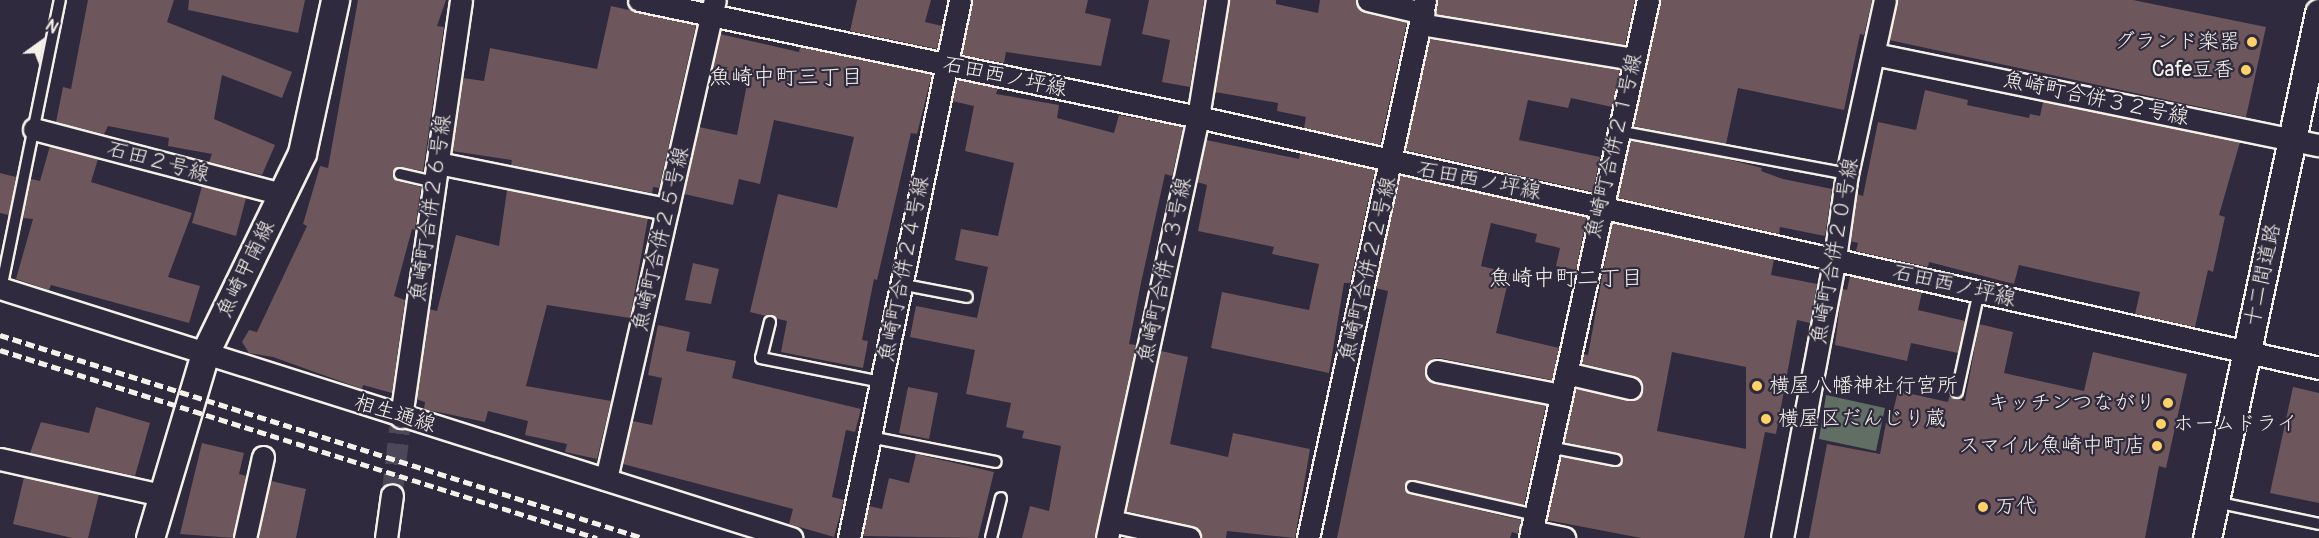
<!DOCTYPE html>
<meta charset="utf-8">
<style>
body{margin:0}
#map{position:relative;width:2319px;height:538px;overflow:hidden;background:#2f2a3d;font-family:Pangolin,"Klee One",sans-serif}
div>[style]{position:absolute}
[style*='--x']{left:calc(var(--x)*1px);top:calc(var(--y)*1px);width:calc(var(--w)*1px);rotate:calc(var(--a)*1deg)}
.green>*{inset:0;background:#616e63}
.building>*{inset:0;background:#6d565c}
.minor-tunnel>*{height:21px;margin-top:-10.5px;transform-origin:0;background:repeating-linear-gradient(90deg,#4d4857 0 21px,transparent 0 31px)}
.roads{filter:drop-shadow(2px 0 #f4f1e8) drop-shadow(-2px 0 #f4f1e8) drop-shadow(0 2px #f4f1e8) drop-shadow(0 -2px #f4f1e8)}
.service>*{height:10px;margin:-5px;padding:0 5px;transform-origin:5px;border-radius:5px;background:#2f2a3d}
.minor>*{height:21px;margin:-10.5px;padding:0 10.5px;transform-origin:10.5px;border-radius:10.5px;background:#2f2a3d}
.tertiary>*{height:27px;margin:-13.5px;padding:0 13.5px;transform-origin:13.5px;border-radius:13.5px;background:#2f2a3d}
.rail>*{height:4.5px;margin-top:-2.25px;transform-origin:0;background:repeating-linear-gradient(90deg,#f4f1e8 0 9px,transparent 0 13.5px)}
.dots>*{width:16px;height:16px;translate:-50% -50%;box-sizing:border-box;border:3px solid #2f2a3d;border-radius:50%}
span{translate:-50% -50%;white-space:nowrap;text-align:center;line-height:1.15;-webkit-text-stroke:4.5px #2f2a3d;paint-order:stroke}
.poi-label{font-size:21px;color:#f4f1e8}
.right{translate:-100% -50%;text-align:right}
.left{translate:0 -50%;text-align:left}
.street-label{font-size:21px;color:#f4f1e8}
.neighbourhood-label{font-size:22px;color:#f4f1e8}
.north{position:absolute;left:12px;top:12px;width:60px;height:60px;-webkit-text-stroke:4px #2f2a3d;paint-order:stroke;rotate:33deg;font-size:16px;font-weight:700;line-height:24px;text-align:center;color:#f4f1e8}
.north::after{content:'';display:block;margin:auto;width:21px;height:27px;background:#f4f1e8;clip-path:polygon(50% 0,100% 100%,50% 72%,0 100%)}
</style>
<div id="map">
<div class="green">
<div style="clip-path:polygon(1826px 395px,1885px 408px,1876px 451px,1819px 439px)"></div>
</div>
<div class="building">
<div style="clip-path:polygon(88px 0,174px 0,167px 22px,292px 72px,282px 98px,222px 75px,214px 119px,275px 145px,262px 175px,209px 162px,212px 154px,168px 146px,169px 138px,108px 126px,104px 134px,56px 122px,63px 87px,71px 89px)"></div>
<div style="clip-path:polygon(189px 0,305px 0,298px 33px,188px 10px)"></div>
<div style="clip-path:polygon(358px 0,446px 0,437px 26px,444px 27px,423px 171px,398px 167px,393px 173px,398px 181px,421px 187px,415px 230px,412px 229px,394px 296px,405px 300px,392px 393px,363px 385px,362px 389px,273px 357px,249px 353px,242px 342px,249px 330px,257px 332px,307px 226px,303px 224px,320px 166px,328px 168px)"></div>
<div style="clip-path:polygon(857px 0,931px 0,925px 22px,942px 26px,937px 49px,850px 31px)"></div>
<div style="clip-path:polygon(973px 0,1088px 0,1085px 13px,1111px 19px,1101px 66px,1006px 52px,1004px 63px,962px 55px)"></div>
<div style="clip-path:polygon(1149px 0,1204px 0,1190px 87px,1162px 82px,1170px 40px,1142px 34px)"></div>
<div style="clip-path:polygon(1229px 0,1276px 0,1276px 4px,1318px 13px,1320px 0,1356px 0,1365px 12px,1407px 22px,1380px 145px,1304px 128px,1306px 117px,1277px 111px,1278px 103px,1215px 92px)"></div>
<div style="clip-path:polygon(1437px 0,1635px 0,1625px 45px,1435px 14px)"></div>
<div style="clip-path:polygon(1660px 0,1872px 0,1864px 35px,1860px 34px,1844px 110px,1738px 88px,1726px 144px,1633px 126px)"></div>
<div style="clip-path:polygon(1897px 0,2133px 0,2266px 27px,2246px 117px,1889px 40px)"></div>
<div style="clip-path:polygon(611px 6px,696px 25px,659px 188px,653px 187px,652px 193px,511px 165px,512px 160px,452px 151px,463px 78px,484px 81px,490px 48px,597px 69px)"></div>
<div style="clip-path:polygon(720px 34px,799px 52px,800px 47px,932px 74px,917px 134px,911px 133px,877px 280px,874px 279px,862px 340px,868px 341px,863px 368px,781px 352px,787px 321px,750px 312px,778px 194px,837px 208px,854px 137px,774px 120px,760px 184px,739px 179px,733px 205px,684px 194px,699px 127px,737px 135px,747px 84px,711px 76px)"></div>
<div style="clip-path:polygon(1430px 39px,1620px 70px,1612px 107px,1571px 98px,1568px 108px,1528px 100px,1519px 140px,1600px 157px,1593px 192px,1405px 150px)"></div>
<div style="clip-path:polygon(957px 80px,998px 88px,996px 94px,1059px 105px,1057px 118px,1114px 133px,1119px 115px,1183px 127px,1172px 176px,1165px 174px,1141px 283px,1129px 344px,1136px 345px,1095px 538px,1022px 538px,1030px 506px,1049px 511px,1061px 446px,1022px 438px,1024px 431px,1006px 427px,1011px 403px,966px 394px,975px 350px,910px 337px,916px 306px,977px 318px,988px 267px,955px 260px,961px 229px,998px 236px,1014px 163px,965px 151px,974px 106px,952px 101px)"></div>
<div style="clip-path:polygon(1925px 90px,1968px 100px,1967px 105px,2029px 118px,2030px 114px,2040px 116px,2043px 102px,2240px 142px,2219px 215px,2225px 217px,2213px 272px,2208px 270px,2195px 327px,2135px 314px,2140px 292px,2094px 282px,2019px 265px,2014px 284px,1929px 262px,1928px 267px,1856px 251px,1858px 243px,1850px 241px,1857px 194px,1863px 196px,1878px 122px,1916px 130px)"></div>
<div style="clip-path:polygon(1206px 140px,1299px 159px,1300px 153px,1375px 170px,1350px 283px,1344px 283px,1329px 373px,1211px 348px,1222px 292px,1309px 310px,1319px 264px,1272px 254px,1274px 247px,1198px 231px,1207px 185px,1197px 182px)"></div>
<div style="clip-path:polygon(1630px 141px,1723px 158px,1762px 168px,1761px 171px,1783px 179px,1832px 189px,1825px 236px,1780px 227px,1779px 234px,1618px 198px)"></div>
<div style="clip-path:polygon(50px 146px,98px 159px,91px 182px,192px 213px,168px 277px,200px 286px,189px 323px,51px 285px,49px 290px,16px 279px,33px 219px,23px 218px,31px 179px,40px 181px)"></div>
<div style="clip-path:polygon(0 173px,16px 177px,9px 215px,0 213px)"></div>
<div style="clip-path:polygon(1400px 175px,1587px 217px,1576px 270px,1556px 266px,1560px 248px,1535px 242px,1537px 234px,1491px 223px,1481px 266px,1510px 273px,1496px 333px,1559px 348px,1552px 380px,1439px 358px,1432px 359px,1425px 368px,1425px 376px,1435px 384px,1546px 405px,1524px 505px,1414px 480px,1405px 485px,1410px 494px,1521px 520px,1518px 534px,1512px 532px,1510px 538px,1337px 538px,1388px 291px,1375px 288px)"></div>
<div style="clip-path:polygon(202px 186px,246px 198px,236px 236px,192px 223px)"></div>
<div style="clip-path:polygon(507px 190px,648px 218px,630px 318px,547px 305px,526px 386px,611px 401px,597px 459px,565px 452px,567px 444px,525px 435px,528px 421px,488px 411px,485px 422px,424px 409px,425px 402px,416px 399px,429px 309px,437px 311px,456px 235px,499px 246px)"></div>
<div style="clip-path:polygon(evenodd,1612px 223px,1774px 259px,1771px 275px,1817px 284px,1810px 323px,1797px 320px,1776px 434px,1765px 432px,1744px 538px,1641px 538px,1547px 520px,1561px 457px,1615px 467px,1623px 462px,1618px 453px,1564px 442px,1576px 388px,1628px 400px,1639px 397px,1642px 390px,1639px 379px,1633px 376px,1581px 363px,1583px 354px,1588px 355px,1612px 223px,1672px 352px,1746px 367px,1746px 449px,1657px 431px,1672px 352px)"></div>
<div style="clip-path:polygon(693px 263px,719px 269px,711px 304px,685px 300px)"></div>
<div style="clip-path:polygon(1850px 276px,1922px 292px,1918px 310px,1965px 321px,1958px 353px,1911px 343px,1907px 361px,1835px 345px,1842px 289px,1847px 290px)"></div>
<div style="clip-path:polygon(1979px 324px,2013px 332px,2004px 373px,2084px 391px,2093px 352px,2187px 374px,2166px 468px,2159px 466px,2145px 538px,1809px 538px,1827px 444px,1880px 454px,1886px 423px,1890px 424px,1898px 391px,1948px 402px,1949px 397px,1965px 401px)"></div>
<div style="clip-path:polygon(658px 325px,690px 332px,686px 351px,736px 361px,732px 378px,861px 409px,855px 432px,846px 430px,832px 497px,844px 500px,834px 537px,789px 524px,793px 509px,623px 464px,632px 421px,652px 425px,662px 378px,648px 375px)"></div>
<div style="clip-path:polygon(1161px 351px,1188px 357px,1170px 444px,1228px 457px,1233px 433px,1310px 449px,1295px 538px,1227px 531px,1226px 538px,1201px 538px,1192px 526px,1126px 511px)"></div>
<div style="clip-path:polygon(908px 387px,938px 393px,929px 439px,899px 433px)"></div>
<div style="clip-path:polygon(2293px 387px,2319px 393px,2319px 503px,2270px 493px)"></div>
<div style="clip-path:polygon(96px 407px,150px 423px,135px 476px,30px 453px,41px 422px,89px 433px)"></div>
<div style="clip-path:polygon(202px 443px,244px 453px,239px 474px,246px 476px,233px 538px,180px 534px)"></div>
<div style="clip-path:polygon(916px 454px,994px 472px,978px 538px,862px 536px,869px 506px,882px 509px,889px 478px,909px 483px)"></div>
<div style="clip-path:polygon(24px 477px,99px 494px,88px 538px,72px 538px,13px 524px)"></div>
<div style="clip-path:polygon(271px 481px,306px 489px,296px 538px,258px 538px)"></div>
</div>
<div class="minor-tunnel">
<div style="--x:392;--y:495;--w:79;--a:-83.4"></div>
</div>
<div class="roads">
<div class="service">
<div style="--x:1618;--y:131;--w:233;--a:10.6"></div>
<div style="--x:400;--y:174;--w:36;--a:13"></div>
<div style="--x:900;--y:284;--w:68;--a:11"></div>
<div style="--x:1;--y:289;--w:295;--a:-78.5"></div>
<div style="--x:770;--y:322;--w:37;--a:104"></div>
<div style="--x:761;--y:358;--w:122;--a:11.3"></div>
<div style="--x:1957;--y:392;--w:103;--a:-77.7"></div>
<div style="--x:870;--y:437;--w:128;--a:11.2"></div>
<div style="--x:1549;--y:447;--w:68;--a:11"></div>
<div style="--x:1412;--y:487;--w:126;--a:12.8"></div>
<div style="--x:2215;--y:502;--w:106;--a:11.9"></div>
<div style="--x:991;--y:538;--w:41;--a:-76"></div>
</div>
<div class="minor">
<div style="--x:639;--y:0;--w:571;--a:11.82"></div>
<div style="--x:1198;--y:117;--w:1149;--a:12.62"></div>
<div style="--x:1368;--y:0;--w:57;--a:13.3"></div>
<div style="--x:1420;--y:24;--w:217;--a:9.3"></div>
<div style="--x:1874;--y:54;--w:454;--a:11.6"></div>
<div style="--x:34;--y:129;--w:256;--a:14.7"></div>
<div style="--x:438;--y:163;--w:234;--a:11.4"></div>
<div style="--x:0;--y:288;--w:830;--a:17.54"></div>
<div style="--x:1437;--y:371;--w:125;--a:11"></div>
<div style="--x:1566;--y:373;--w:66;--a:13.2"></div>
<div style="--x:401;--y:417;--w:421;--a:-81.8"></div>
<div style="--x:0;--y:459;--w:165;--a:12.6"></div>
<div style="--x:606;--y:479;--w:491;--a:-77.2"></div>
<div style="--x:1111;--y:521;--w:80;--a:12.3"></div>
<div style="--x:1531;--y:531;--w:34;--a:12"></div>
<div style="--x:245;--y:538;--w:83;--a:-77.5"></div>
<div style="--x:386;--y:538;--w:43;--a:-82.1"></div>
<div style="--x:849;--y:538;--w:549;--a:-78.34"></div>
<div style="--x:1107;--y:538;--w:431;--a:-77.8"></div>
<div style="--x:1198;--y:117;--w:119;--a:-80.8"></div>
<div style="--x:1308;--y:538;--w:551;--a:-77.73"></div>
<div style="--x:1530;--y:538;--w:551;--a:-77.63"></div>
<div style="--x:1782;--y:538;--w:285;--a:-79.3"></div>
<div style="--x:1835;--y:258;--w:85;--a:-81.9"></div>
<div style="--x:1847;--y:174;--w:178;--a:-77.7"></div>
</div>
<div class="tertiary">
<div style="--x:150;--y:538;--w:193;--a:-73.4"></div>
<div style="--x:205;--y:353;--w:222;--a:-64.1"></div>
<div style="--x:302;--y:153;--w:157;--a:-77.8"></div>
<div style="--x:2207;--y:538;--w:537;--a:-77.96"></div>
</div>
</div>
<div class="rail">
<div style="--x:0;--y:335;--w:674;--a:17.52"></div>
<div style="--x:0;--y:350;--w:626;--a:17.48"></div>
</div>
<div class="dots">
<div style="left:2252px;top:42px;background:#ffd166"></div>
<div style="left:2246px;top:70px;background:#ffd166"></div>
<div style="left:1757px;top:386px;background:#ffd166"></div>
<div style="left:2168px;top:403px;background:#ffd166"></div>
<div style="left:1766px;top:419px;background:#ffd166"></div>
<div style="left:2161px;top:424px;background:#ffd166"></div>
<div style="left:2157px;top:446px;background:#ffd166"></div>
<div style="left:1983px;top:507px;background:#ffd166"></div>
</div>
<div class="poi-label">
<span class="right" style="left:2240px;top:42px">グランド楽器</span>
<span class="right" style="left:2234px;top:70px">Cafe豆香</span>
<span class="left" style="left:1769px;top:386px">横屋八幡神社行宮所</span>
<span class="right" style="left:2156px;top:403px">キッチンつながり</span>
<span class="left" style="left:1778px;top:419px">横屋区だんじり蔵</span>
<span class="left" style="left:2173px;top:424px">ホームドライ</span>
<span class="right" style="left:2145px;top:446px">スマイル魚崎中町店</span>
<span class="left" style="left:1995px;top:507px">万代</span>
</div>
<div class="street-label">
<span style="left:1005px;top:77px;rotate:12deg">石田西ノ坪線</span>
<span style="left:2096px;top:99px;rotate:12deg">魚崎町合併３２号線</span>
<span style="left:1614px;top:146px;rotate:-77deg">魚崎町合併２１号線</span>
<span style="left:158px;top:162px;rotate:15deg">石田２号線</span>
<span style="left:1479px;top:181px;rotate:11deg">石田西ノ坪線</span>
<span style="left:431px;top:208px;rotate:-82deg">魚崎町合併２６号線</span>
<span style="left:661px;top:239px;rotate:-77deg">魚崎町合併２５号線</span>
<span style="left:1835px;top:251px;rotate:-80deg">魚崎町合併２０号線</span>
<span style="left:246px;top:269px;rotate:-64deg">魚崎甲南線</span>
<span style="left:904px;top:269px;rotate:-79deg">魚崎町合併２４号線</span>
<span style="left:1368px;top:269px;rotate:-77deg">魚崎町合併２２号線</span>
<span style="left:1165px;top:270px;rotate:-78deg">魚崎町合併２３号線</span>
<span style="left:2263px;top:275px;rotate:-78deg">十二間道路</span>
<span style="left:1954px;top:286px;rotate:13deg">石田西ノ坪線</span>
<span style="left:395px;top:414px;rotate:17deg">相生通線</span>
</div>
<div class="neighbourhood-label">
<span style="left:786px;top:78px">魚崎中町三丁目</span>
<span style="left:1566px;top:279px">魚崎中町二丁目</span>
</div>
<div class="north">N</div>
</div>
